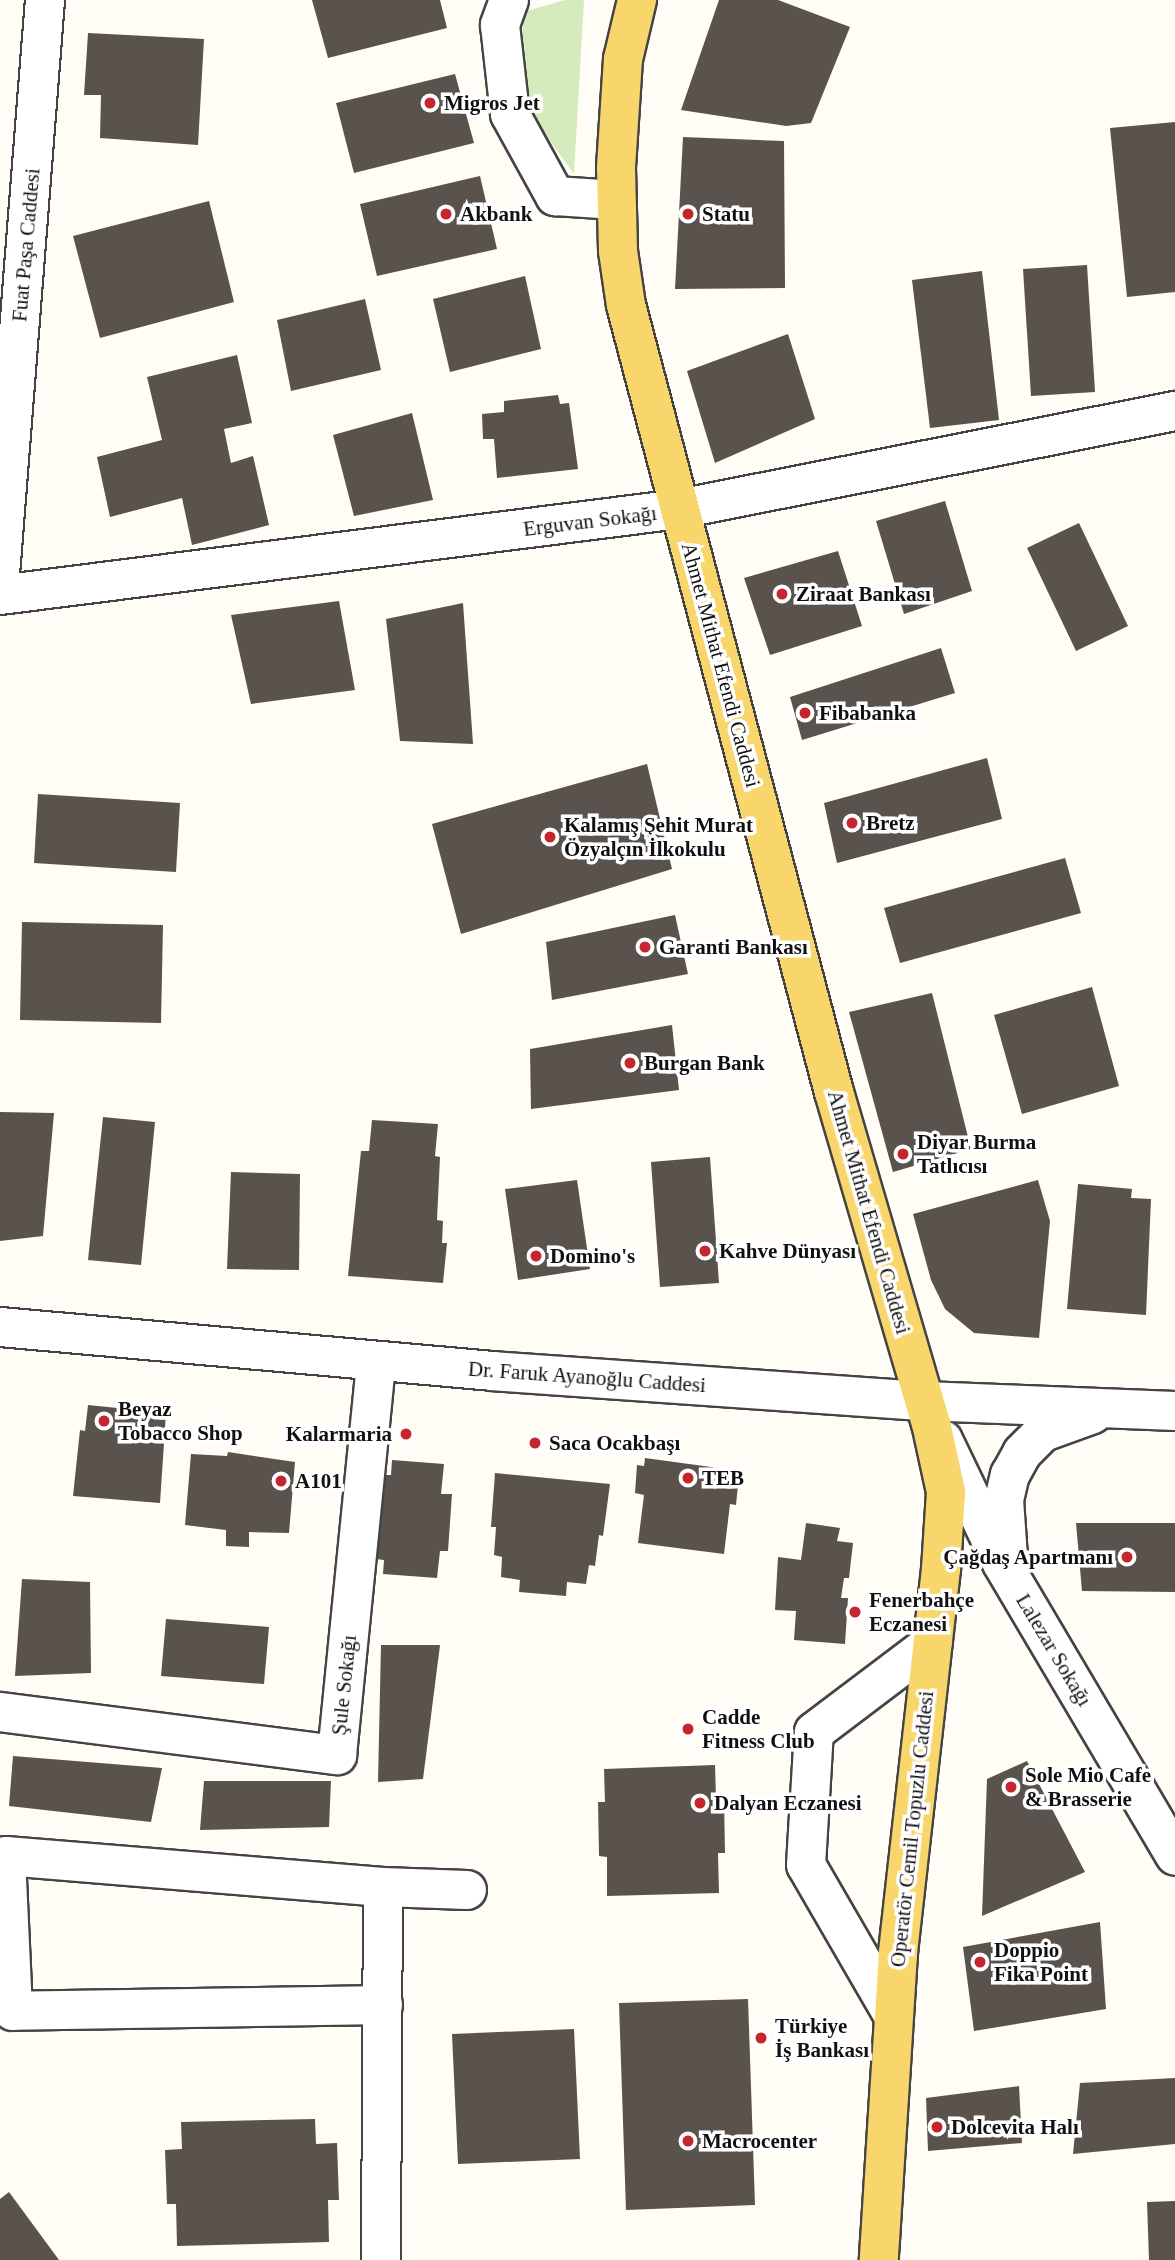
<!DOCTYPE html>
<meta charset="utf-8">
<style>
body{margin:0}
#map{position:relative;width:1175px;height:2260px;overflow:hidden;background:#fffdf5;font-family:"Times New Roman",serif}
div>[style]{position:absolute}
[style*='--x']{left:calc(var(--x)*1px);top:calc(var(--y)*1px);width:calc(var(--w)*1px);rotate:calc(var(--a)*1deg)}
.green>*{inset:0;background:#d5ebbd}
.building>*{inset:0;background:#5a524d}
.roads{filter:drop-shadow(2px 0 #444) drop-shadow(-2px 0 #444) drop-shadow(0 2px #444) drop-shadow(0 -2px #444)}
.minor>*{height:38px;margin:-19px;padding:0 19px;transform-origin:19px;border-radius:19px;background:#fff}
.major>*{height:38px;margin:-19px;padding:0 19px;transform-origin:19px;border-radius:19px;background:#f9d66b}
.dots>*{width:19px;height:19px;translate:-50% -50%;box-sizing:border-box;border:4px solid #fff;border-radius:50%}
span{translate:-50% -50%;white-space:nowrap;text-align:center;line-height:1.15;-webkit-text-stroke:7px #fff;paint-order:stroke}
.poi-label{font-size:21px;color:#111;font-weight:700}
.left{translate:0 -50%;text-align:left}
.right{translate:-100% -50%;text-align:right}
.street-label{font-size:21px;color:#111}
</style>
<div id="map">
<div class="green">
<div style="clip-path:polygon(565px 0,584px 0,574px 174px,521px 101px,523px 12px)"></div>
</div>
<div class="building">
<div style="clip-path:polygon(312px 0,440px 0,447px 28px,328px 58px)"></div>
<div style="clip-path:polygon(719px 0,778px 0,850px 27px,811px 123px,786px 126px,681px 110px)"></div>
<div style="clip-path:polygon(88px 33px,204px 39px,198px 145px,100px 138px,101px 95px,84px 95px)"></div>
<div style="clip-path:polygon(455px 74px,474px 143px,354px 173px,336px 103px)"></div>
<div style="clip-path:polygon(1175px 122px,1175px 292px,1127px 297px,1110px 128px)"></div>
<div style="clip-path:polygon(683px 137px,784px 141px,785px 288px,675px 289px)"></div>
<div style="clip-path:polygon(480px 176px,497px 249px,377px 276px,360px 204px)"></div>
<div style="clip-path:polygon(209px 201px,234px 302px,100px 338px,73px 236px)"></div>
<div style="clip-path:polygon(1087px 265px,1095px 392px,1031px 396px,1023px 269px)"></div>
<div style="clip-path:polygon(982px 271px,999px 420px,930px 428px,912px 280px)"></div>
<div style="clip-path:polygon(525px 276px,541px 349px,450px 372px,433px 299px)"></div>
<div style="clip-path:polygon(365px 299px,381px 370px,291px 391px,277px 320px)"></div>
<div style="clip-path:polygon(788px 334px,815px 419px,715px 463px,687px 371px)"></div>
<div style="clip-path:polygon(237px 355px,252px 423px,224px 429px,231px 463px,253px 456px,269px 525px,192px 545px,182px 498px,110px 517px,97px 457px,162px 440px,147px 377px)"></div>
<div style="clip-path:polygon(558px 395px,560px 404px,569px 403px,578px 469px,497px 478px,494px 439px,483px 439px,482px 414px,504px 412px,504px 401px)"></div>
<div style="clip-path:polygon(412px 413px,433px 500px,354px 516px,333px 435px)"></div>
<div style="clip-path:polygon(945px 501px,972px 591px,904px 614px,876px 521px)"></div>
<div style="clip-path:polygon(1079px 523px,1128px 626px,1076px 651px,1027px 548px)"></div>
<div style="clip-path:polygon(838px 551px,862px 626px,770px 655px,744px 578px)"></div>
<div style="clip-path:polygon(339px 601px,355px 690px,251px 704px,231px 615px)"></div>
<div style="clip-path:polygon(463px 603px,473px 744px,400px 741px,386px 619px)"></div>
<div style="clip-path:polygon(941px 648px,955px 693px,802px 740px,790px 697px)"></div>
<div style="clip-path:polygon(987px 758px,1002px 819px,837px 863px,824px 803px)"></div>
<div style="clip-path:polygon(647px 764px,672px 869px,461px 934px,432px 824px)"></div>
<div style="clip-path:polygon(38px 794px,180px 803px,176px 872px,34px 863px)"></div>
<div style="clip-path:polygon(1065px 858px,1081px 913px,900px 963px,884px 908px)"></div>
<div style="clip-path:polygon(675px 915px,688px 974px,552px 1000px,546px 942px)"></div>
<div style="clip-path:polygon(22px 922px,163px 925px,161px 1023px,20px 1020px)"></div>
<div style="clip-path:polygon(1092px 987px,1119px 1086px,1022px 1114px,994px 1015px)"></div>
<div style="clip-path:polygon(932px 993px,971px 1149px,893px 1172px,849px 1012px)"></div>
<div style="clip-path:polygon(672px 1025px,679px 1090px,531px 1109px,530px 1049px)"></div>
<div style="clip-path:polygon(0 1112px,54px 1113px,43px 1236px,0 1241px)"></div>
<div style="clip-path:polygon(103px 1117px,155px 1122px,141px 1265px,88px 1260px)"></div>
<div style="clip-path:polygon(372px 1120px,438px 1124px,435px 1156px,440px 1157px,437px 1220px,443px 1221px,442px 1243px,447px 1243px,443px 1283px,348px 1276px,361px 1151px,369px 1151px)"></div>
<div style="clip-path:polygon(710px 1157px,719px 1283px,660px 1287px,651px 1162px)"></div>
<div style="clip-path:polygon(231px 1172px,300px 1174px,299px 1270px,227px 1269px)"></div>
<div style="clip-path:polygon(577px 1180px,590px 1269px,518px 1280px,505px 1189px)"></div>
<div style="clip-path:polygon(1038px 1180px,1050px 1221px,1039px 1338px,974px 1333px,945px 1309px,931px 1280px,913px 1214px)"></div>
<div style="clip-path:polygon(1078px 1184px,1132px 1189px,1131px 1198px,1151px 1199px,1146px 1315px,1067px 1309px)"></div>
<div style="clip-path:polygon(88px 1405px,166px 1413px,160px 1503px,73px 1496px,80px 1430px,85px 1431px)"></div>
<div style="clip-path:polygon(228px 1452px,295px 1462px,289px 1533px,249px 1532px,249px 1547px,226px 1546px,226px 1530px,185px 1525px,191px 1454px,227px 1456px)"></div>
<div style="clip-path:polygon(645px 1458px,733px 1470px,732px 1474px,739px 1475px,736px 1505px,730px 1504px,724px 1554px,638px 1543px,644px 1495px,635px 1493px,637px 1465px,644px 1466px)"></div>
<div style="clip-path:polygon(392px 1460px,444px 1464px,441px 1494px,452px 1494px,448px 1551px,440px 1551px,437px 1578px,383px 1574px,384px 1560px,376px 1559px,384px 1475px,391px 1475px)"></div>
<div style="clip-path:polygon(495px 1473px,610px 1484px,603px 1536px,599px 1535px,595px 1566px,589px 1565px,586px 1584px,567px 1582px,566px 1596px,519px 1592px,520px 1580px,501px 1577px,502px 1557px,494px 1555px,496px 1527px,491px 1527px)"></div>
<div style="clip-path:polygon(806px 1523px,840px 1528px,837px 1541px,853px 1543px,849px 1578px,844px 1578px,841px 1598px,848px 1598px,845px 1644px,794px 1640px,796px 1611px,775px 1610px,778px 1557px,801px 1560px)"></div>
<div style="clip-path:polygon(1076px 1523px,1175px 1523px,1175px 1592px,1082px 1591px)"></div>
<div style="clip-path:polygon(22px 1579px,90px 1582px,91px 1673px,15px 1676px)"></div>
<div style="clip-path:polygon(166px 1619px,269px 1627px,264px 1684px,161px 1676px)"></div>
<div style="clip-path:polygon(381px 1645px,440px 1645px,423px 1779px,378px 1782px)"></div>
<div style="clip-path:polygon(13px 1756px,162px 1768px,151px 1822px,9px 1806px)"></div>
<div style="clip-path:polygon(1027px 1761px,1085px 1872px,982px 1916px,987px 1779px)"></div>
<div style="clip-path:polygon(715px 1765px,716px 1798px,724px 1798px,725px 1853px,718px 1853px,719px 1893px,607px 1896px,607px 1857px,599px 1856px,598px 1802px,605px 1802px,604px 1769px)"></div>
<div style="clip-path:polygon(204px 1781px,331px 1781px,329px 1827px,200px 1830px)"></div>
<div style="clip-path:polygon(1100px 1922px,1106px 2009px,974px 2031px,963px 1947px)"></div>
<div style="clip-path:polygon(748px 1999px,755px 2205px,626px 2210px,619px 2003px)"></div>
<div style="clip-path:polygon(574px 2029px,580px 2159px,458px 2164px,452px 2034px)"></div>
<div style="clip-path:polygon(1175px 2078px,1175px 2144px,1073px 2154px,1080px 2083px)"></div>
<div style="clip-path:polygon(1019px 2086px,1022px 2143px,928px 2151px,926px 2098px)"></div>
<div style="clip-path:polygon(315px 2119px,316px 2144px,337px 2143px,339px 2200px,328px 2200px,329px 2242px,177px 2246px,176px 2204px,167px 2204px,165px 2150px,182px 2149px,181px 2122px)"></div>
<div style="clip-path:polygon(9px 2192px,59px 2260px,0 2260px,0 2199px)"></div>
<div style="clip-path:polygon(1175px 2201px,1175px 2260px,1149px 2260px,1147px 2202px)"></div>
</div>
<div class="roads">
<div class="minor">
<div style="--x:509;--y:0;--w:27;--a:110"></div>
<div style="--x:500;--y:25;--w:90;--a:83.6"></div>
<div style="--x:510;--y:114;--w:94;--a:61.2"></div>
<div style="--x:555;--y:196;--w:61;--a:3.8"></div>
<div style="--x:0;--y:574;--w:576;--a:-85.52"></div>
<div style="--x:0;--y:595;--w:684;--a:-7.22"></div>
<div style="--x:679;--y:509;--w:506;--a:-11.18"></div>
<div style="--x:0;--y:1327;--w:494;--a:5.1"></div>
<div style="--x:492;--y:1371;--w:433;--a:4"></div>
<div style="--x:924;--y:1401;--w:251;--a:2.3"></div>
<div style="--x:943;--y:1440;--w:136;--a:64.4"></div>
<div style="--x:1002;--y:1563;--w:340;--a:59.4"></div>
<div style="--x:1008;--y:1557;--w:57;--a:-94"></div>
<div style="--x:1004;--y:1500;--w:26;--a:-77"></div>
<div style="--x:1010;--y:1475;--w:25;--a:-61"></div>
<div style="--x:1022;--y:1453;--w:30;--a:-45"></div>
<div style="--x:1043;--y:1432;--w:53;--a:-19.8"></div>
<div style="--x:0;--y:1712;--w:340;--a:7.3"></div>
<div style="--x:337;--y:1755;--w:395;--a:-84.3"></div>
<div style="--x:383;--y:2005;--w:370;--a:179.1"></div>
<div style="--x:13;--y:2011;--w:155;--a:-92.6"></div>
<div style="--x:6;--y:1856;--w:378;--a:4.7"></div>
<div style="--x:383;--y:1887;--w:84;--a:2"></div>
<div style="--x:893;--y:2015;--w:173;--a:-120.1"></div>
<div style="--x:806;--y:1865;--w:133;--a:-86.6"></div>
<div style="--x:814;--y:1732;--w:149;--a:-37.1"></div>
<div style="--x:381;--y:2260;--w:373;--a:-89.7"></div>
</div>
<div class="major">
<div style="--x:637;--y:0;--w:61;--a:103.3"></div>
<div style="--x:623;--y:59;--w:109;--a:93.7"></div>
<div style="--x:616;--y:168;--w:83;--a:88.6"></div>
<div style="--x:618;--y:251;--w:55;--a:81.6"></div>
<div style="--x:626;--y:305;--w:814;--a:75.2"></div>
<div style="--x:834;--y:1092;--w:345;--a:73.7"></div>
<div style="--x:931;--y:1423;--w:71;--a:77.7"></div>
<div style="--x:946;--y:1492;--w:77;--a:93.7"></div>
<div style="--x:941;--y:1569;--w:387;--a:96.4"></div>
<div style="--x:898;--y:1954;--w:307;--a:93.6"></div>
</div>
</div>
<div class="dots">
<div style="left:430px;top:103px;background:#c4262e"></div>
<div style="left:446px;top:214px;background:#c4262e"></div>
<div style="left:688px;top:214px;background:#c4262e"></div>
<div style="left:782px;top:594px;background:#c4262e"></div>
<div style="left:805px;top:713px;background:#c4262e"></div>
<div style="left:852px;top:823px;background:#c4262e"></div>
<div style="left:550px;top:837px;background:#c4262e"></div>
<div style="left:645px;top:947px;background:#c4262e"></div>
<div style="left:630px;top:1063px;background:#c4262e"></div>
<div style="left:903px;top:1154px;background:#c4262e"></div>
<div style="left:705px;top:1251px;background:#c4262e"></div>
<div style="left:536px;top:1256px;background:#c4262e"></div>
<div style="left:104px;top:1421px;background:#c4262e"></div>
<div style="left:406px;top:1434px;background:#c4262e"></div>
<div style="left:535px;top:1443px;background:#c4262e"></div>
<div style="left:688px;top:1478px;background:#c4262e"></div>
<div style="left:281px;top:1481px;background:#c4262e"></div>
<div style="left:1127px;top:1557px;background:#c4262e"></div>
<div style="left:855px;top:1612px;background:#c4262e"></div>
<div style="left:688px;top:1729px;background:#c4262e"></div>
<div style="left:1011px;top:1787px;background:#c4262e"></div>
<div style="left:700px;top:1803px;background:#c4262e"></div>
<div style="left:980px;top:1962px;background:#c4262e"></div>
<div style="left:761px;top:2038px;background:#c4262e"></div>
<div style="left:937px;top:2127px;background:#c4262e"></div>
<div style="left:688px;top:2141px;background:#c4262e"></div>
</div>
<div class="poi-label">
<span class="left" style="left:444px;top:103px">Migros Jet</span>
<span class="left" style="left:460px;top:214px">Akbank</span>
<span class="left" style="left:702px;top:214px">Statu</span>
<span class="left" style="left:796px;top:594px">Ziraat Bankası</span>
<span class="left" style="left:819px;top:713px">Fibabanka</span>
<span class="left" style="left:866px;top:823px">Bretz</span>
<span class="left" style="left:564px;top:837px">Kalamış Şehit Murat<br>Özyalçın İlkokulu</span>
<span class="left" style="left:659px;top:947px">Garanti Bankası</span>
<span class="left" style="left:644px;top:1063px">Burgan Bank</span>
<span class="left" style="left:917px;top:1154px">Diyar Burma<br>Tatlıcısı</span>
<span class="left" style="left:719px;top:1251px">Kahve Dünyası</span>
<span class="left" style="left:550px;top:1256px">Domino's</span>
<span class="left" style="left:118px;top:1421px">Beyaz<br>Tobacco Shop</span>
<span class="right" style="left:392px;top:1434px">Kalarmaria</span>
<span class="left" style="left:549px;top:1443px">Saca Ocakbaşı</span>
<span class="left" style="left:702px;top:1478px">TEB</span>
<span class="left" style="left:295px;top:1481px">A101</span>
<span class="right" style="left:1113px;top:1557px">Çağdaş Apartmanı</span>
<span class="left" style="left:869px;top:1612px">Fenerbahçe<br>Eczanesi</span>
<span class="left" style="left:702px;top:1729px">Cadde<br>Fitness Club</span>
<span class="left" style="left:1025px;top:1787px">Sole Mio Cafe<br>&amp; Brasserie</span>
<span class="left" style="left:714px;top:1803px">Dalyan Eczanesi</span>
<span class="left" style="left:994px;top:1962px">Doppio<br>Fika Point</span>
<span class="left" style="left:775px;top:2038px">Türkiye<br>İş Bankası</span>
<span class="left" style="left:951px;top:2127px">Dolcevita Halı</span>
<span class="left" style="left:702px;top:2141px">Macrocenter</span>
</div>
<div class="street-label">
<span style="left:26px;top:245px;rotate:-85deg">Fuat Paşa Caddesi</span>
<span style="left:590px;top:521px;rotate:-7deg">Erguvan Sokağı</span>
<span style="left:721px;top:665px;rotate:75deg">Ahmet Mithat Efendi Caddesi</span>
<span style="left:869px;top:1212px;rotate:74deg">Ahmet Mithat Efendi Caddesi</span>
<span style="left:587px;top:1377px;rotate:4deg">Dr. Faruk Ayanoğlu Caddesi</span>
<span style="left:1054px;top:1650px;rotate:59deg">Lalezar Sokağı</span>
<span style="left:344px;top:1685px;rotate:-84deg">Şule Sokağı</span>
<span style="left:912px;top:1829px;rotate:-84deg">Operatör Cemil Topuzlu Caddesi</span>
</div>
</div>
